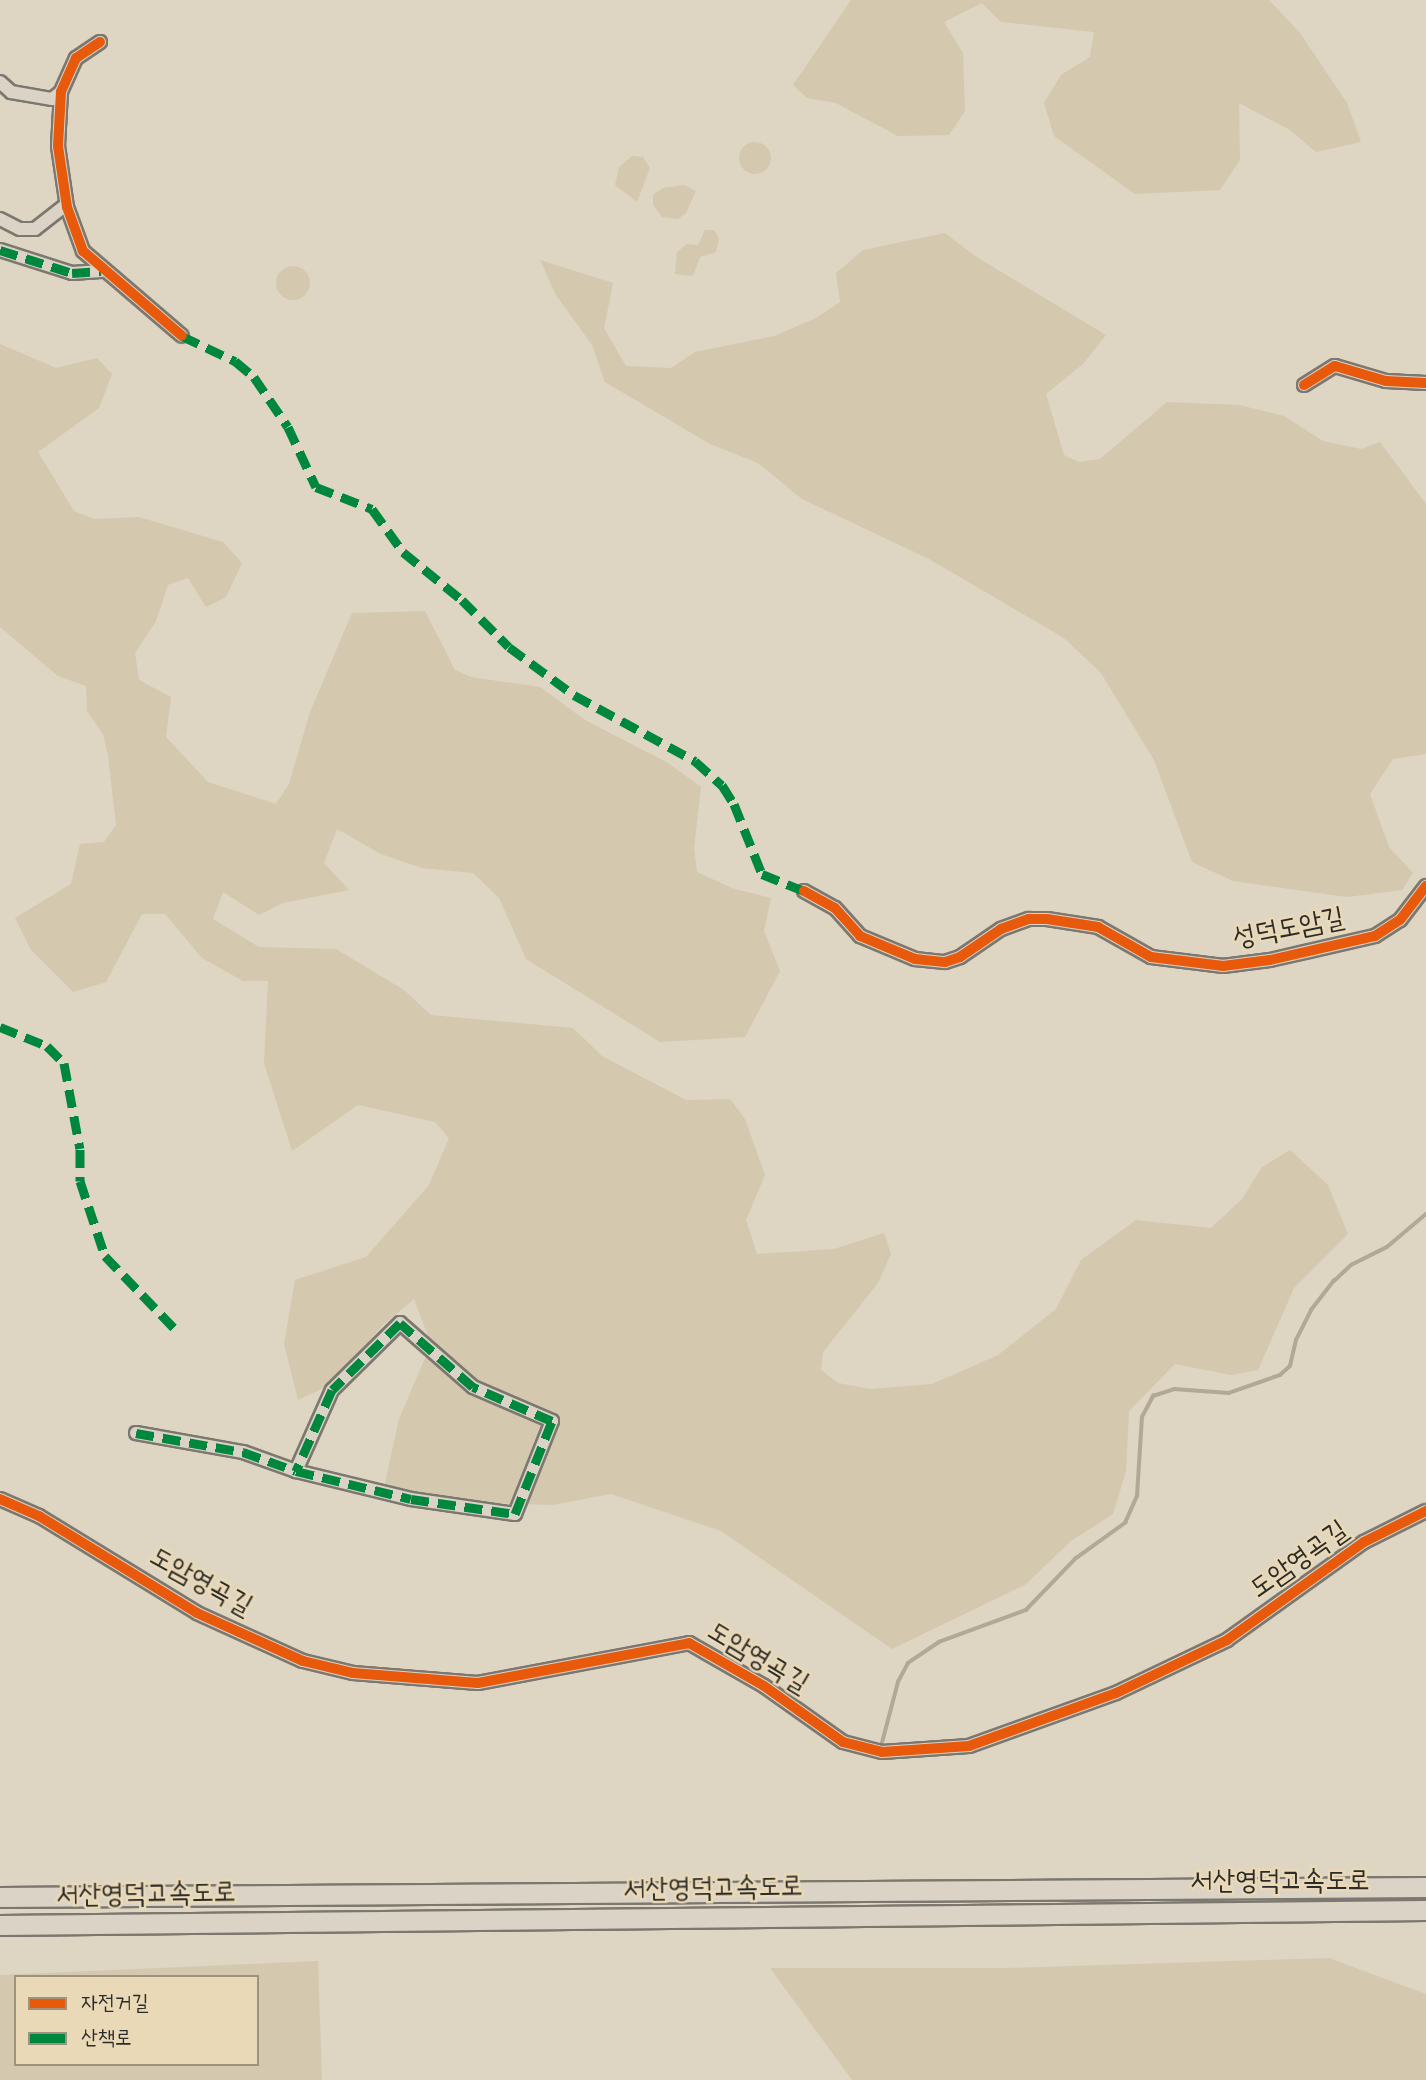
<!DOCTYPE html>
<meta charset="utf-8">
<style>
body{margin:0}
#map{position:relative;width:1426px;height:2080px;overflow:hidden;background:#ded5c2;font-family:"Indie Flower","Poor Story",sans-serif}
div>[style]{position:absolute}
[style*='--x']{left:calc(var(--x)*1px);top:calc(var(--y)*1px);width:calc(var(--w)*1px);rotate:calc(var(--a)*1deg)}
.green>*{inset:0;background:#d4c8af}
.round{border-radius:50%}
.stream>*{height:3.5px;margin:-1.75px;padding:0 1.75px;transform-origin:1.75px;border-radius:1.75px;background:#b2a893}
.roads{filter:drop-shadow(2px 0 #7c786f) drop-shadow(-2px 0 #7c786f) drop-shadow(0 2px #7c786f) drop-shadow(0 -2px #7c786f)}
.minor>*{height:12px;margin:-6px;padding:0 6px;transform-origin:6px;border-radius:6px;background:#dad3c6}
.highway>*{height:19px;margin:-9.5px;padding:0 9.5px;transform-origin:9.5px;border-radius:9.5px;background:#dad3c6}
.quiet>*{height:9px;margin-top:-4.5px;transform-origin:0;background:repeating-linear-gradient(90deg,#00873e 0 18px,transparent 0 27px)}
.cycleway>*{height:10px;margin:-5px;padding:0 5px;transform-origin:5px;border-radius:5px;background:#e8590c}
span{translate:-50% -50%;white-space:nowrap;text-align:center;line-height:1.15;-webkit-text-stroke:5px #ead9b6;paint-order:stroke}
.street-label{font-size:28px;color:#2b2b2b}
.legend{position:absolute;left:14px;top:1975px;width:245px;height:91px;box-sizing:border-box;background:#ead9b6;border:2px solid #9e937e;margin:0;padding:9px 12px;list-style:none;font-size:21px;color:#2b2b2b}
.legend li{display:flex;align-items:center;gap:14px;height:35px}
.legend b{width:35px;border:2px solid #9e937e}
</style>
<div id="map">
<div class="green">
<div style="clip-path:polygon(851px 0,1269px 0,1300px 33px,1347px 103px,1361px 142px,1316px 152px,1290px 130px,1239px 103px,1240px 160px,1220px 190px,1135px 194px,1054px 136px,1044px 103px,1061px 75px,1090px 57px,1094px 32px,1001px 22px,982px 3px,944px 22px,963px 53px,965px 111px,949px 135px,898px 136px,836px 103px,807px 98px,793px 85px)"></div>
<div class="round" style="left:739px;top:142px;width:32px;height:32px"></div>
<div style="clip-path:polygon(632px 156px,643px 157px,650px 168px,637px 202px,615px 185px,619px 167px)"></div>
<div style="clip-path:polygon(684px 185px,696px 191px,686px 213px,678px 219px,662px 217px,653px 205px,653px 195px,663px 188px)"></div>
<div style="clip-path:polygon(705px 230px,714px 230px,719px 238px,716px 252px,700px 257px,693px 276px,675px 274px,677px 252px,687px 244px,698px 245px)"></div>
<div style="clip-path:polygon(945px 233px,975px 256px,1106px 335px,1083px 364px,1046px 394px,1064px 455px,1079px 462px,1100px 459px,1167px 402px,1239px 405px,1284px 416px,1323px 441px,1361px 449px,1380px 442px,1426px 504px,1426px 754px,1393px 759px,1370px 794px,1389px 847px,1413px 873px,1402px 890px,1347px 897px,1233px 881px,1192px 862px,1154px 760px,1101px 673px,1064px 638px,929px 559px,802px 499px,758px 463px,710px 444px,605px 382px,592px 345px,556px 295px,540px 260px,613px 283px,604px 328px,626px 366px,671px 368px,695px 352px,774px 336px,816px 318px,840px 302px,836px 273px,863px 250px)"></div>
<div class="round" style="left:276px;top:266px;width:34px;height:34px"></div>
<div style="clip-path:polygon(0 344px,56px 368px,97px 358px,112px 374px,99px 408px,38px 452px,74px 511px,94px 519px,139px 517px,223px 542px,242px 563px,226px 597px,206px 607px,188px 578px,168px 585px,156px 621px,135px 653px,139px 680px,171px 697px,166px 737px,208px 782px,276px 804px,289px 784px,310px 712px,352px 613px,425px 611px,455px 670px,471px 677px,540px 687px,585px 720px,668px 763px,701px 787px,694px 848px,697px 872px,734px 889px,771px 898px,764px 931px,780px 971px,745px 1037px,660px 1042px,526px 959px,499px 898px,473px 873px,422px 868px,381px 854px,337px 829px,324px 863px,349px 890px,283px 903px,259px 915px,223px 892px,213px 919px,259px 947px,336px 949px,404px 990px,431px 1015px,573px 1028px,602px 1056px,686px 1100px,730px 1099px,745px 1119px,765px 1175px,746px 1220px,757px 1254px,834px 1249px,884px 1233px,891px 1254px,878px 1283px,823px 1352px,821px 1370px,838px 1383px,870px 1389px,932px 1384px,998px 1355px,1056px 1309px,1081px 1260px,1136px 1220px,1211px 1228px,1242px 1199px,1262px 1167px,1290px 1150px,1328px 1185px,1348px 1234px,1294px 1288px,1258px 1370px,1231px 1375px,1175px 1364px,1129px 1411px,1126px 1471px,1113px 1514px,1071px 1541px,1025px 1585px,892px 1649px,721px 1531px,611px 1494px,552px 1505px,435px 1501px,385px 1483px,399px 1419px,431px 1344px,414px 1299px,382px 1326px,332px 1384px,298px 1400px,284px 1344px,295px 1280px,366px 1257px,429px 1185px,449px 1138px,435px 1122px,358px 1105px,292px 1151px,264px 1063px,268px 981px,243px 981px,202px 958px,165px 914px,142px 914px,106px 982px,73px 992px,31px 950px,15px 918px,71px 884px,80px 844px,104px 842px,116px 825px,108px 755px,103px 734px,87px 711px,86px 686px,58px 676px,0 627px)"></div>
<div style="clip-path:polygon(1329px 1958px,1426px 1994px,1426px 2080px,852px 2080px,770px 1968px,1004px 1968px)"></div>
<div style="clip-path:polygon(evenodd,318px 1961px,322px 2080px,0 2080px,0 1975px,318px 1961px,16px 1977px,257px 1977px,257px 2064px,16px 2064px,16px 1977px)"></div>
</div>
<div class="stream">
<div style="--x:882;--y:1743;--w:63;--a:-75.3"></div>
<div style="--x:898;--y:1682;--w:21;--a:-62"></div>
<div style="--x:908;--y:1663;--w:37;--a:-34"></div>
<div style="--x:939;--y:1642;--w:93;--a:-20.2"></div>
<div style="--x:1026;--y:1610;--w:71;--a:-46.1"></div>
<div style="--x:1075;--y:1559;--w:62;--a:-35.8"></div>
<div style="--x:1125;--y:1523;--w:30;--a:-66"></div>
<div style="--x:1137;--y:1496;--w:79;--a:-86.4"></div>
<div style="--x:1142;--y:1417;--w:24;--a:-62"></div>
<div style="--x:1153;--y:1396;--w:22;--a:-18"></div>
<div style="--x:1174;--y:1389;--w:55;--a:4.2"></div>
<div style="--x:1229;--y:1393;--w:54;--a:-19.4"></div>
<div style="--x:1280;--y:1375;--w:13;--a:-42"></div>
<div style="--x:1290;--y:1366;--w:27;--a:-77"></div>
<div style="--x:1296;--y:1340;--w:34;--a:-63"></div>
<div style="--x:1311;--y:1310;--w:37;--a:-52"></div>
<div style="--x:1334;--y:1281;--w:23;--a:-43"></div>
<div style="--x:1351;--y:1265;--w:40;--a:-26.6"></div>
<div style="--x:1387;--y:1247;--w:51;--a:-40.2"></div>
</div>
<div class="roads">
<div class="minor">
<div style="--x:100;--y:42;--w:29;--a:146"></div>
<div style="--x:76;--y:58;--w:37;--a:114"></div>
<div style="--x:61;--y:92;--w:54;--a:93.2"></div>
<div style="--x:58;--y:146;--w:62;--a:81.6"></div>
<div style="--x:67;--y:207;--w:47;--a:70"></div>
<div style="--x:83;--y:251;--w:130;--a:40.6"></div>
<div style="--x:0;--y:82;--w:15;--a:42"></div>
<div style="--x:11;--y:92;--w:42;--a:9.7"></div>
<div style="--x:52;--y:99;--w:11;--a:-38"></div>
<div style="--x:0;--y:219;--w:22;--a:27"></div>
<div style="--x:20;--y:229;--w:15;--a:0"></div>
<div style="--x:35;--y:229;--w:39;--a:-38"></div>
<div style="--x:0;--y:250;--w:76;--a:17.7"></div>
<div style="--x:72;--y:273;--w:29;--a:-4"></div>
<div style="--x:1304;--y:385;--w:36;--a:-32"></div>
<div style="--x:1335;--y:366;--w:53;--a:16.4"></div>
<div style="--x:1386;--y:381;--w:40;--a:2.9"></div>
<div style="--x:804;--y:891;--w:35;--a:29"></div>
<div style="--x:835;--y:908;--w:38;--a:48"></div>
<div style="--x:860;--y:936;--w:60;--a:22.7"></div>
<div style="--x:915;--y:959;--w:30;--a:6"></div>
<div style="--x:945;--y:962;--w:16;--a:-18"></div>
<div style="--x:960;--y:957;--w:50;--a:-34.3"></div>
<div style="--x:1001;--y:929;--w:30;--a:-20"></div>
<div style="--x:1029;--y:919;--w:18;--a:0"></div>
<div style="--x:1047;--y:919;--w:52;--a:8.9"></div>
<div style="--x:1098;--y:927;--w:61;--a:29.5"></div>
<div style="--x:1151;--y:957;--w:73;--a:7.1"></div>
<div style="--x:1223;--y:966;--w:47;--a:-7.3"></div>
<div style="--x:1270;--y:960;--w:108;--a:-12.9"></div>
<div style="--x:1375;--y:936;--w:30;--a:-33"></div>
<div style="--x:1400;--y:920;--w:43;--a:-52.6"></div>
<div style="--x:136;--y:1433;--w:109;--a:10.1"></div>
<div style="--x:243;--y:1452;--w:56;--a:19.7"></div>
<div style="--x:296;--y:1471;--w:118;--a:13.7"></div>
<div style="--x:411;--y:1499;--w:105;--a:8.2"></div>
<div style="--x:515;--y:1514;--w:100;--a:-68.3"></div>
<div style="--x:552;--y:1421;--w:86;--a:-156.7"></div>
<div style="--x:473;--y:1387;--w:97;--a:-138.8"></div>
<div style="--x:400;--y:1323;--w:95;--a:135.4"></div>
<div style="--x:332;--y:1390;--w:89;--a:114"></div>
<div style="--x:0;--y:1499;--w:43;--a:23.6"></div>
<div style="--x:39;--y:1516;--w:185;--a:31.5"></div>
<div style="--x:197;--y:1613;--w:116;--a:24.4"></div>
<div style="--x:303;--y:1661;--w:51;--a:13.5"></div>
<div style="--x:353;--y:1673;--w:125;--a:4.6"></div>
<div style="--x:478;--y:1683;--w:215;--a:-10.7"></div>
<div style="--x:689;--y:1643;--w:86;--a:29.8"></div>
<div style="--x:764;--y:1686;--w:97;--a:35.3"></div>
<div style="--x:843;--y:1742;--w:40;--a:14.4"></div>
<div style="--x:882;--y:1752;--w:87;--a:-3.9"></div>
<div style="--x:969;--y:1746;--w:156;--a:-19.8"></div>
<div style="--x:1116;--y:1693;--w:123;--a:-25.5"></div>
<div style="--x:1227;--y:1640;--w:168;--a:-35.6"></div>
<div style="--x:1364;--y:1542;--w:69;--a:-26.6"></div>
</div>
<div class="highway">
<div style="--x:0;--y:1897;--w:1426;--a:-0.4"></div>
<div style="--x:0;--y:1925;--w:1426;--a:-0.6"></div>
</div>
</div>
<div class="quiet">
<div style="--x:0;--y:250;--w:76;--a:17.7"></div>
<div style="--x:72;--y:273;--w:29;--a:-4"></div>
<div style="--x:182;--y:336;--w:59;--a:25.3"></div>
<div style="--x:235;--y:361;--w:25;--a:40"></div>
<div style="--x:254;--y:377;--w:60;--a:55.8"></div>
<div style="--x:288;--y:427;--w:66;--a:65"></div>
<div style="--x:316;--y:487;--w:60;--a:21.4"></div>
<div style="--x:372;--y:509;--w:53;--a:54.2"></div>
<div style="--x:403;--y:552;--w:76;--a:39.1"></div>
<div style="--x:462;--y:600;--w:66;--a:45"></div>
<div style="--x:509;--y:647;--w:81;--a:36.4"></div>
<div style="--x:574;--y:695;--w:138;--a:28.6"></div>
<div style="--x:695;--y:761;--w:36;--a:42"></div>
<div style="--x:722;--y:785;--w:22;--a:58"></div>
<div style="--x:734;--y:804;--w:75;--a:68.2"></div>
<div style="--x:762;--y:874;--w:45;--a:22"></div>
<div style="--x:0;--y:1027;--w:51;--a:22"></div>
<div style="--x:47;--y:1046;--w:24;--a:45"></div>
<div style="--x:64;--y:1063;--w:87;--a:79.5"></div>
<div style="--x:80;--y:1149;--w:32;--a:90"></div>
<div style="--x:80;--y:1181;--w:79;--a:71.6"></div>
<div style="--x:105;--y:1256;--w:101;--a:46.2"></div>
<div style="--x:136;--y:1433;--w:109;--a:10.1"></div>
<div style="--x:243;--y:1452;--w:56;--a:19.7"></div>
<div style="--x:296;--y:1471;--w:118;--a:13.7"></div>
<div style="--x:411;--y:1499;--w:105;--a:8.2"></div>
<div style="--x:515;--y:1514;--w:100;--a:-68.3"></div>
<div style="--x:552;--y:1421;--w:86;--a:-156.7"></div>
<div style="--x:473;--y:1387;--w:97;--a:-138.8"></div>
<div style="--x:400;--y:1323;--w:95;--a:135.4"></div>
<div style="--x:332;--y:1390;--w:89;--a:114"></div>
</div>
<div class="cycleway">
<div style="--x:100;--y:42;--w:29;--a:146"></div>
<div style="--x:76;--y:58;--w:37;--a:114"></div>
<div style="--x:61;--y:92;--w:54;--a:93.2"></div>
<div style="--x:58;--y:146;--w:62;--a:81.6"></div>
<div style="--x:67;--y:207;--w:47;--a:70"></div>
<div style="--x:83;--y:251;--w:130;--a:40.6"></div>
<div style="--x:1304;--y:385;--w:36;--a:-32"></div>
<div style="--x:1335;--y:366;--w:53;--a:16.4"></div>
<div style="--x:1386;--y:381;--w:40;--a:2.9"></div>
<div style="--x:804;--y:891;--w:35;--a:29"></div>
<div style="--x:835;--y:908;--w:38;--a:48"></div>
<div style="--x:860;--y:936;--w:60;--a:22.7"></div>
<div style="--x:915;--y:959;--w:30;--a:6"></div>
<div style="--x:945;--y:962;--w:16;--a:-18"></div>
<div style="--x:960;--y:957;--w:50;--a:-34.3"></div>
<div style="--x:1001;--y:929;--w:30;--a:-20"></div>
<div style="--x:1029;--y:919;--w:18;--a:0"></div>
<div style="--x:1047;--y:919;--w:52;--a:8.9"></div>
<div style="--x:1098;--y:927;--w:61;--a:29.5"></div>
<div style="--x:1151;--y:957;--w:73;--a:7.1"></div>
<div style="--x:1223;--y:966;--w:47;--a:-7.3"></div>
<div style="--x:1270;--y:960;--w:108;--a:-12.9"></div>
<div style="--x:1375;--y:936;--w:30;--a:-33"></div>
<div style="--x:1400;--y:920;--w:43;--a:-52.6"></div>
<div style="--x:0;--y:1499;--w:43;--a:23.6"></div>
<div style="--x:39;--y:1516;--w:185;--a:31.5"></div>
<div style="--x:197;--y:1613;--w:116;--a:24.4"></div>
<div style="--x:303;--y:1661;--w:51;--a:13.5"></div>
<div style="--x:353;--y:1673;--w:125;--a:4.6"></div>
<div style="--x:478;--y:1683;--w:215;--a:-10.7"></div>
<div style="--x:689;--y:1643;--w:86;--a:29.8"></div>
<div style="--x:764;--y:1686;--w:97;--a:35.3"></div>
<div style="--x:843;--y:1742;--w:40;--a:14.4"></div>
<div style="--x:882;--y:1752;--w:87;--a:-3.9"></div>
<div style="--x:969;--y:1746;--w:156;--a:-19.8"></div>
<div style="--x:1116;--y:1693;--w:123;--a:-25.5"></div>
<div style="--x:1227;--y:1640;--w:168;--a:-35.6"></div>
<div style="--x:1364;--y:1542;--w:69;--a:-26.6"></div>
</div>
<div class="street-label">
<span style="left:1289px;top:930px;rotate:-11deg">성덕도암길</span>
<span style="left:1300px;top:1561px;rotate:-35deg">도암영곡길</span>
<span style="left:200px;top:1583px;rotate:29deg">도암영곡길</span>
<span style="left:757px;top:1659px;rotate:31deg">도암영곡길</span>
<span style="left:1280px;top:1883px">서산영덕고속도로</span>
<span style="left:713px;top:1890px;rotate:-1deg">서산영덕고속도로</span>
<span style="left:146px;top:1896px;rotate:-1deg">서산영덕고속도로</span>
</div>
<ul class="legend">
<li><b style="height:9px;background:#e8590c"></b>자전거길</li>
<li><b style="height:9px;background:#00873e"></b>산책로</li>
</ul>
</div>
